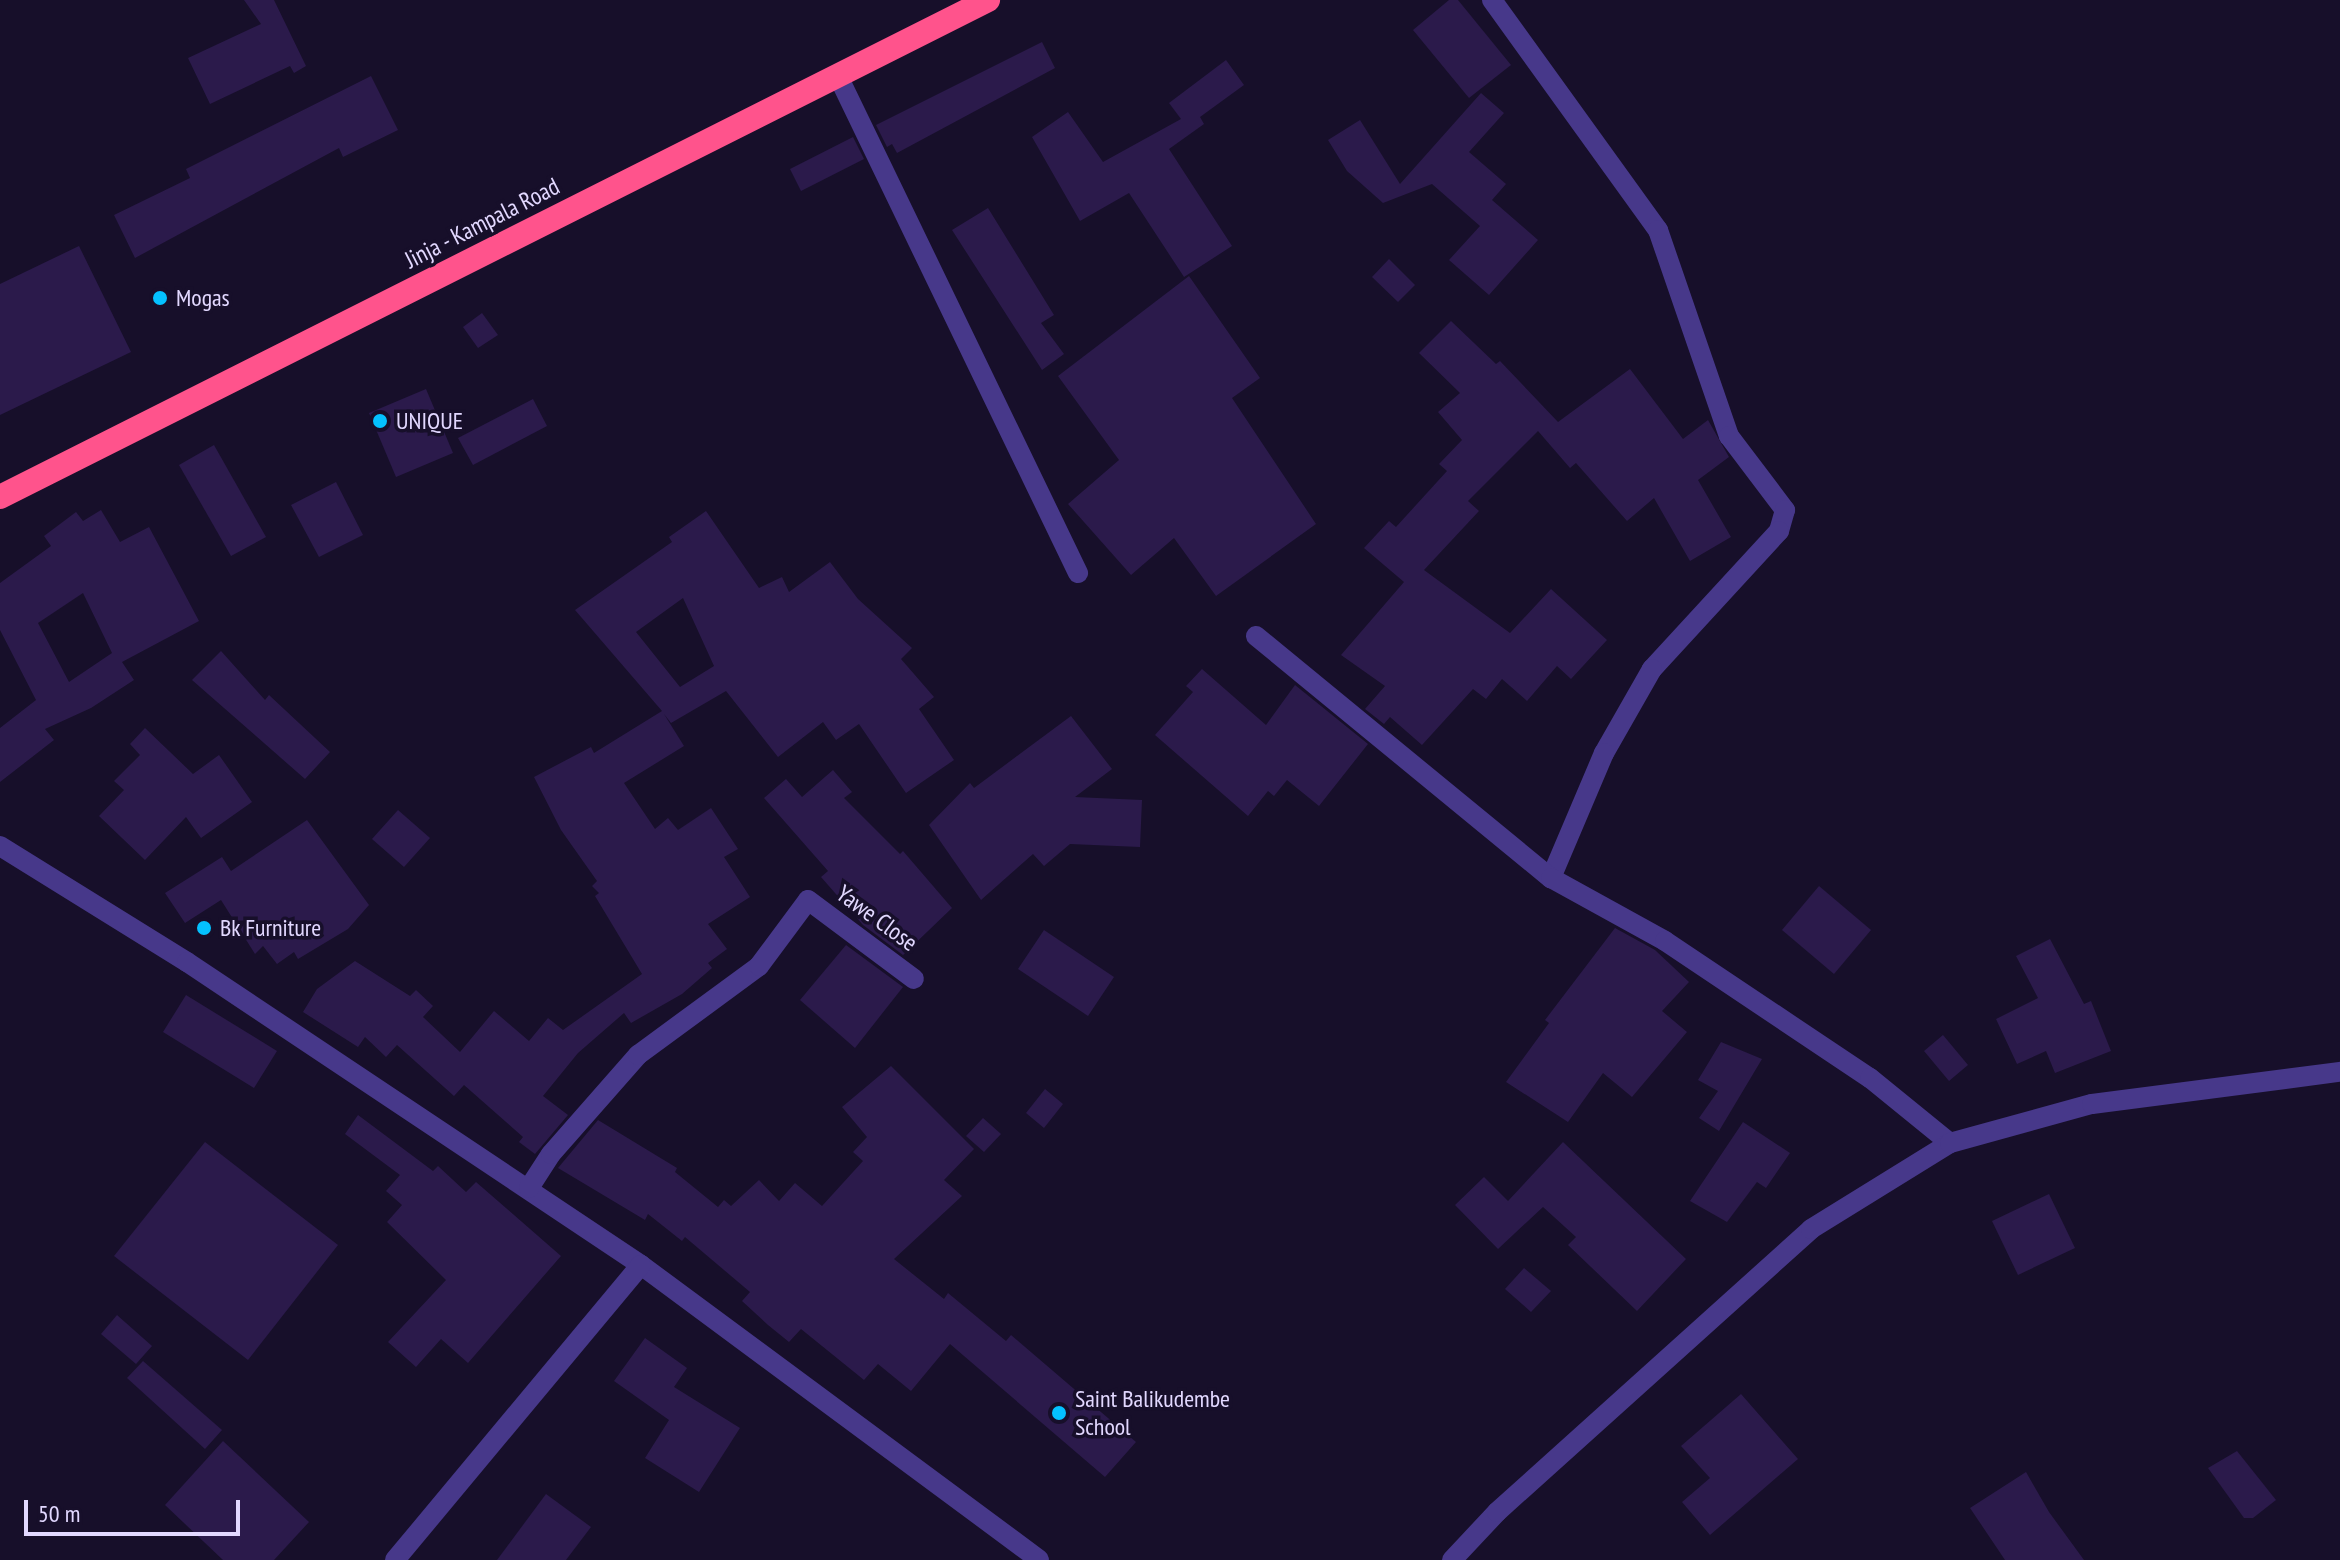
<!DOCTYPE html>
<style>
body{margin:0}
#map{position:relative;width:2340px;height:1560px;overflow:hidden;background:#170f2a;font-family:"PT Sans Narrow",sans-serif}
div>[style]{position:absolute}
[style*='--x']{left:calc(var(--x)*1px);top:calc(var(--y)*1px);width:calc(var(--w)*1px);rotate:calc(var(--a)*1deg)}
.building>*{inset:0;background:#2b1a4b}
.street>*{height:20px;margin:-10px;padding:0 10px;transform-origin:10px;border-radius:10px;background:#47388a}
.highway>*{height:24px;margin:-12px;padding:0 12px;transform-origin:12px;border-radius:12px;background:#ff538c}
.dots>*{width:22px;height:22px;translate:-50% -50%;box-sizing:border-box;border:4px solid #170f2a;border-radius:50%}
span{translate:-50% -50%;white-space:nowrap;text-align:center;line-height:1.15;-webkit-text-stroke:7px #170f2a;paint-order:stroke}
.street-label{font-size:24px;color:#e2d8ff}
.poi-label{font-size:24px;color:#e2d8ff}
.left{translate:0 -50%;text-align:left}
.scale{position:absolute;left:24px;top:1500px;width:216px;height:36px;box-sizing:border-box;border:4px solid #e2d8ff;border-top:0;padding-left:10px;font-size:24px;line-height:28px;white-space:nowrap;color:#e2d8ff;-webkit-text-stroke:6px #170f2a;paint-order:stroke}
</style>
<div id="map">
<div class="building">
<div style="clip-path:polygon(244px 0,274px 0,306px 66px,294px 73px,290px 66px,210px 104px,188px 58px,261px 24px)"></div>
<div style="clip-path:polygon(1449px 0,1458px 0,1511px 65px,1469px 98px,1413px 30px)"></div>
<div style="clip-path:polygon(1042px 42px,1055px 68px,897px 153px,892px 144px,887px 147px,876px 125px)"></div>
<div style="clip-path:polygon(1226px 60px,1244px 85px,1200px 117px,1204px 124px,1169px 149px,1232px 246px,1184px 277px,1129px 193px,1080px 221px,1032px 137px,1068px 112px,1103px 162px,1181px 119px,1169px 103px)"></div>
<div style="clip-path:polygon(371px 76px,398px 130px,343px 157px,339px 148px,135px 258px,114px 215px,190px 178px,186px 169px)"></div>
<div style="clip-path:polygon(1481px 93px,1504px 113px,1469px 152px,1506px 184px,1492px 200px,1538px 240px,1489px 295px,1449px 260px,1480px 226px,1432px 184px,1383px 203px,1347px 171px,1328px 140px,1360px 120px,1400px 184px)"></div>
<div style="clip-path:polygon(853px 137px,864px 159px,801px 191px,790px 169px)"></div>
<div style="clip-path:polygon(988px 208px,1054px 315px,1041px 323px,1064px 354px,1042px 370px,952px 230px)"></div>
<div style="clip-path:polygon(79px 246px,131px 352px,0 415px,0 284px)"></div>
<div style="clip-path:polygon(1389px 259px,1415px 285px,1398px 302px,1372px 277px)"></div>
<div style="clip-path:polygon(1189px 276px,1260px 378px,1232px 398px,1316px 524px,1216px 596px,1174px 538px,1131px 575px,1068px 504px,1119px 460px,1058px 376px)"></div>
<div style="clip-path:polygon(482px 313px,498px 335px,478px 348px,463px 327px)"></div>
<div style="clip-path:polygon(1451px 321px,1496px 364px,1500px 361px,1558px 422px,1630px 369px,1683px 439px,1708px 420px,1729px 457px,1698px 480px,1731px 537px,1690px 561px,1654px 498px,1627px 521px,1576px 463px,1570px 468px,1538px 431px,1468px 501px,1479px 511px,1424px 570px,1510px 633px,1551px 589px,1607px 640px,1571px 679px,1557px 666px,1527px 701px,1502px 679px,1486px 699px,1473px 689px,1422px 745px,1390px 717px,1384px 724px,1365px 709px,1385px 686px,1341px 655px,1404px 582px,1364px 548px,1389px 521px,1396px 527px,1447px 471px,1439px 464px,1462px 440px,1438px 412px,1460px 393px,1419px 353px)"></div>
<div style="clip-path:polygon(426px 389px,453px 453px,396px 477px,369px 413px)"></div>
<div style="clip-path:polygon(533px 399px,547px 426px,473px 465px,458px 438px)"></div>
<div style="clip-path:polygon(214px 445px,266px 537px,231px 556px,179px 465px)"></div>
<div style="clip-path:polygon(336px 482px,363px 535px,319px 557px,291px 505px)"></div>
<div style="clip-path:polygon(evenodd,101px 510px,120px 542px,149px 527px,199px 621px,122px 662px,134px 680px,91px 708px,45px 729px,54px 740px,0 782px,0 728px,36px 700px,0 630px,0 583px,51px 546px,44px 536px,76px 512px,83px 521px,101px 510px,83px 593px,112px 653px,69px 682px,38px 623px,83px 593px)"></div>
<div style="clip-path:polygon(evenodd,706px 511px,759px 588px,782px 577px,789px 592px,830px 562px,858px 599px,912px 648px,901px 659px,934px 697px,919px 709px,954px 760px,906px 793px,859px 724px,836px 740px,823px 722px,778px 757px,726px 691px,671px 723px,664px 714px,684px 746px,624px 783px,655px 829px,668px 818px,678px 830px,711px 808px,738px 849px,724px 857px,750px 897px,708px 924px,727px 949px,708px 963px,712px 968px,682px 994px,631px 1023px,624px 1013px,578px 1053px,543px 1096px,568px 1115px,535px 1154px,519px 1142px,523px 1137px,464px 1085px,454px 1096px,397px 1045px,386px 1057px,365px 1037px,358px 1047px,303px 1012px,317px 989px,355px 961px,410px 996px,416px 990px,433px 1006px,423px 1017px,460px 1052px,494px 1011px,529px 1041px,548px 1018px,563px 1030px,642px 974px,595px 896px,599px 893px,592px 886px,597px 881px,561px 830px,534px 777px,591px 747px,594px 753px,662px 711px,575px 610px,672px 542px,669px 537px,706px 511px,683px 598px,714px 666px,680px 687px,636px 632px,683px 598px)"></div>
<div style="clip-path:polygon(221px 651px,265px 700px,269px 695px,330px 752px,305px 779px,192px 680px)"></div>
<div style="clip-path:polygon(1202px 669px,1266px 725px,1295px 685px,1368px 744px,1319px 806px,1287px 780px,1274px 796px,1268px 791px,1248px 816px,1155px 735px,1193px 692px,1186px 686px)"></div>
<div style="clip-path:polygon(1071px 716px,1112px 769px,1075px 797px,1142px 800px,1140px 847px,1070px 844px,1044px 866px,1033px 854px,981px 900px,929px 825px,970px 783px,974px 788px)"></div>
<div style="clip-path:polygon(145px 728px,193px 774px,219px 755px,252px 802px,201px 838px,186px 817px,145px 860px,99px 816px,124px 790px,114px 781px,140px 755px,130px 744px)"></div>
<div style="clip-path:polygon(833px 770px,852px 792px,844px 798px,900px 854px,903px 851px,952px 908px,903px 955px,863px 925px,821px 877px,828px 871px,764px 798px,786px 779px,802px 797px)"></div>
<div style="clip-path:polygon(398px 810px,430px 838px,404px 867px,372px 839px)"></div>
<div style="clip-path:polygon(307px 820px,369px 905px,348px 929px,298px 959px,294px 952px,277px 964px,263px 946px,255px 954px,221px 900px,185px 923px,165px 893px,222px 857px,231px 871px)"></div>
<div style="clip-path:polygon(1819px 886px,1871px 930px,1834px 974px,1782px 930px)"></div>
<div style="clip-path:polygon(1615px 928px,1655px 950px,1689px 982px,1662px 1011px,1687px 1032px,1632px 1097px,1603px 1073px,1568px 1122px,1506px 1082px,1549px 1023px,1545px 1020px)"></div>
<div style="clip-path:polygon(1044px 930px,1114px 977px,1088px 1016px,1018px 969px)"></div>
<div style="clip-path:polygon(2050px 939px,2084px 1004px,2091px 1001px,2111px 1051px,2055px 1073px,2046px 1051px,2017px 1064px,1996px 1019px,2038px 998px,2016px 956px)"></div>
<div style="clip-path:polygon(846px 945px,903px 987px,855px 1048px,800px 1000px)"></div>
<div style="clip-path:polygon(186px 995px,277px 1051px,254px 1088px,163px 1032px)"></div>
<div style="clip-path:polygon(1943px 1035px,1968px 1065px,1949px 1081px,1924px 1051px)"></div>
<div style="clip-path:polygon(1721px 1042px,1762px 1059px,1719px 1131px,1699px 1118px,1718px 1091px,1698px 1080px)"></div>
<div style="clip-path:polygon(891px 1066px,974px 1149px,944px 1180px,962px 1196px,894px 1259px,944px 1299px,948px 1293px,1006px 1341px,1011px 1335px,1136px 1442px,1105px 1477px,950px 1344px,911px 1391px,878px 1364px,864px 1380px,801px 1329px,789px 1342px,768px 1325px,742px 1301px,750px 1292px,685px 1237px,682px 1241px,648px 1214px,645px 1220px,558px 1168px,598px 1120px,677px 1168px,675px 1172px,718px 1207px,724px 1200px,731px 1206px,759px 1180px,779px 1201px,795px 1183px,822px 1206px,863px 1161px,853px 1152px,867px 1137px,842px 1107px)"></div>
<div style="clip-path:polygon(1045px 1089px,1063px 1104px,1044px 1128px,1026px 1113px)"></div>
<div style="clip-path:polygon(358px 1115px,433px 1171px,438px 1166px,466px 1192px,476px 1182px,561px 1256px,468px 1363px,441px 1339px,416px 1367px,388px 1342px,446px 1280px,387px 1222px,402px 1205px,386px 1191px,400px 1175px,345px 1134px)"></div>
<div style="clip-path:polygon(983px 1118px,1001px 1134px,984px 1152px,966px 1136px)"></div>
<div style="clip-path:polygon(1743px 1122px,1790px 1153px,1766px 1188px,1757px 1182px,1727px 1222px,1690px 1201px)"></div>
<div style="clip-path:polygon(205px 1142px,338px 1245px,248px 1360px,114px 1256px)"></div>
<div style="clip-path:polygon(1563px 1142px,1686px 1259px,1637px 1311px,1568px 1245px,1576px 1237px,1543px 1207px,1498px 1249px,1455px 1205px,1484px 1177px,1508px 1201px)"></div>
<div style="clip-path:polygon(2049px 1194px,2075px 1248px,2018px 1275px,1992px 1221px)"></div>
<div style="clip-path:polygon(1524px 1268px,1551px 1291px,1531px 1312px,1505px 1289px)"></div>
<div style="clip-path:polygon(117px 1315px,152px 1346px,136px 1364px,101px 1334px)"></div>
<div style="clip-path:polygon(645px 1338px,687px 1368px,674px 1387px,740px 1428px,699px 1492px,645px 1458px,669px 1420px,614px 1381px)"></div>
<div style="clip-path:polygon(143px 1361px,222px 1430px,205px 1449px,127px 1378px)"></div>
<div style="clip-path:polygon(1741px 1394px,1798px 1459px,1710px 1535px,1682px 1502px,1710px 1478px,1681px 1446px)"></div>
<div style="clip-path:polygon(223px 1441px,309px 1522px,274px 1560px,223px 1560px,165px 1505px)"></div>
<div style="clip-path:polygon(2237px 1451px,2276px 1500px,2253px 1518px,2244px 1518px,2208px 1468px)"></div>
<div style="clip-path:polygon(2026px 1472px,2049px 1512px,2084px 1560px,2005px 1560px,1970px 1508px)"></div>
<div style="clip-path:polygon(546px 1494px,591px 1527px,566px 1560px,497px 1560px)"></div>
</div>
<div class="street">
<div style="--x:1492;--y:0;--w:284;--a:54.2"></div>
<div style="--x:1658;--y:230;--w:218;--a:71"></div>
<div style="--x:1729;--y:436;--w:93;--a:52.9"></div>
<div style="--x:1785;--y:510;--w:22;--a:106"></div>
<div style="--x:1779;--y:531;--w:188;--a:132.6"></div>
<div style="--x:1652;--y:669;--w:97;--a:119.7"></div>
<div style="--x:1604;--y:753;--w:136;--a:113"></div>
<div style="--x:838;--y:76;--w:552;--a:64.22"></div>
<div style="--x:1256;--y:636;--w:382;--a:39.4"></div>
<div style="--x:1551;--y:878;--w:130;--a:28.9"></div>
<div style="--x:1665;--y:941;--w:247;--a:33.8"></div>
<div style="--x:1870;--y:1078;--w:103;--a:39.1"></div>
<div style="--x:0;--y:846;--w:220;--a:31.8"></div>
<div style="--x:187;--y:962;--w:546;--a:33.72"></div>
<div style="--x:641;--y:1265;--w:495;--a:36.5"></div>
<div style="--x:529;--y:1188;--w:40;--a:-57.1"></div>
<div style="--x:551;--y:1154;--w:132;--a:-48.7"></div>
<div style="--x:638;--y:1055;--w:150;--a:-36.3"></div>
<div style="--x:759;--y:966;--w:82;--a:-53.4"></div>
<div style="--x:808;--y:900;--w:132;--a:36.7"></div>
<div style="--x:395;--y:1560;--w:384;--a:-50.2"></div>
<div style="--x:1452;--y:1560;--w:66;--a:-46.8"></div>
<div style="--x:1497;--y:1512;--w:423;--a:-42"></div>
<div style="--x:1811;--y:1229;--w:163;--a:-31.7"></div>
<div style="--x:1950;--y:1143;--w:147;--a:-15.4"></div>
<div style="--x:2092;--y:1104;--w:250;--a:-7.4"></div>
</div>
<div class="highway">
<div style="--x:0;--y:497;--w:1106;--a:-26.7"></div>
</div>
<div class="dots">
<div style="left:160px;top:298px;background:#04c1ff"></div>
<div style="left:380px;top:421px;background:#04c1ff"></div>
<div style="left:204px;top:928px;background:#04c1ff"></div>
<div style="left:1059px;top:1413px;background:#04c1ff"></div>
</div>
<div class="street-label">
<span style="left:482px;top:223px;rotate:-27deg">Jinja - Kampala Road</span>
<span style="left:877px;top:918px;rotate:36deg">Yawe Close</span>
</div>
<div class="poi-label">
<span class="left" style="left:176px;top:298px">Mogas</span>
<span class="left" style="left:396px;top:421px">UNIQUE</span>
<span class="left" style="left:220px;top:928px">Bk Furniture</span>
<span class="left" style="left:1075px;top:1413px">Saint Balikudembe<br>School</span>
</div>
<div class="scale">50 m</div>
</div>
